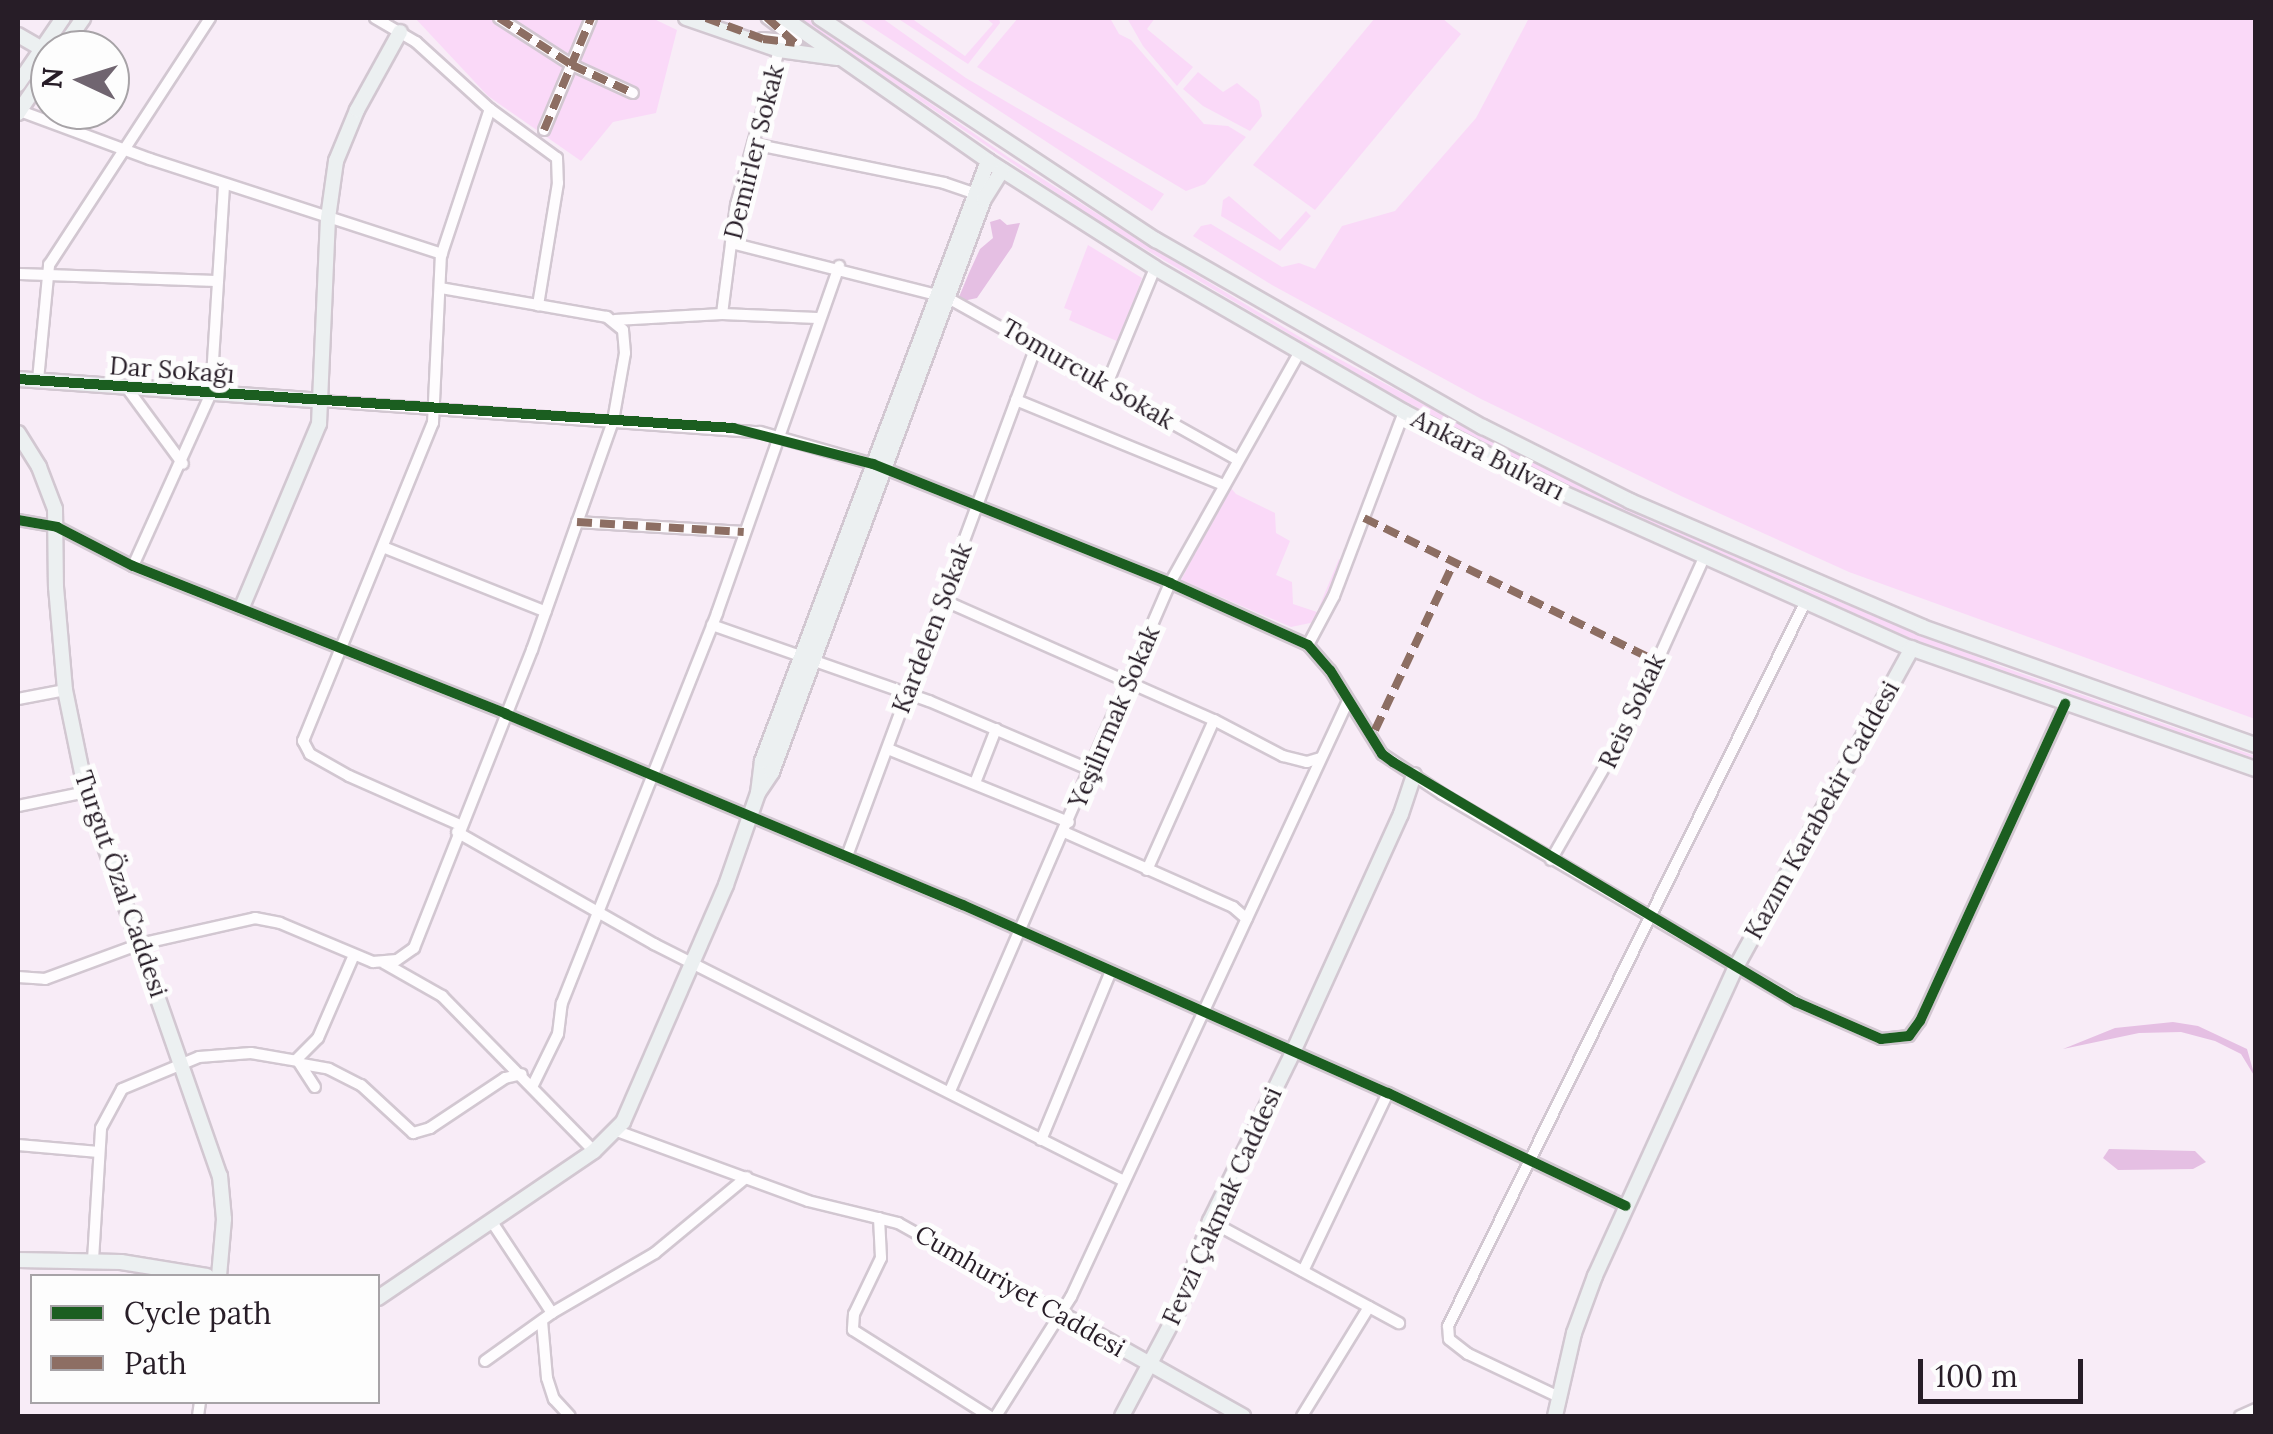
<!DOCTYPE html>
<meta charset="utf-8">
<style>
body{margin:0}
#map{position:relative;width:2273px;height:1434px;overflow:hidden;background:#f8ecf7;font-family:Lora,serif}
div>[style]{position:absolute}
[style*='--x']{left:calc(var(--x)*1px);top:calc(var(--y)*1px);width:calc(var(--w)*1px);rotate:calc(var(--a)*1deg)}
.green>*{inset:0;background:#fad9f8}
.forest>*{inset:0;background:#e5bfe3}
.roads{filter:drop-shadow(2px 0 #d2c7d1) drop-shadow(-2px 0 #d2c7d1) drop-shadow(0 2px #d2c7d1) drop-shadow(0 -2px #d2c7d1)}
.street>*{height:10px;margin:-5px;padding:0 5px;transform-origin:5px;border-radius:5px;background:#fefcfe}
.secondary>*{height:14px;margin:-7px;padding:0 7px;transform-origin:7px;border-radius:7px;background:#ecf0f1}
.quiet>*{height:8px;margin-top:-4px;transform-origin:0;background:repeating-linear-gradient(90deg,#8d6e63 0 15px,transparent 0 23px)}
.cycleway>*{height:10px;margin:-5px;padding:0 5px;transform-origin:5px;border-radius:5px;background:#1b5e20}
span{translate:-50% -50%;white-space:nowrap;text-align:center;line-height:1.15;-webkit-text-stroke:10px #fdfdfd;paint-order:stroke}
.street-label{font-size:25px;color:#271d27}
.frame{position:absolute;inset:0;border:20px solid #271d27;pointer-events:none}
.legend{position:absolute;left:30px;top:1274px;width:350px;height:130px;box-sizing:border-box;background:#fdfdfd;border:2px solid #a7a3a7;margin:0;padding:12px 18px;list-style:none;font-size:30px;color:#271d27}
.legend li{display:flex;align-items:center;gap:20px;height:50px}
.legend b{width:50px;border:2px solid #a7a3a7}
.north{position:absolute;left:30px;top:30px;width:100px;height:100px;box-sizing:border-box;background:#fdfdfd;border:2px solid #a7a3a7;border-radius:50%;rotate:274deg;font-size:28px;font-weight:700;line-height:40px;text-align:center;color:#271d27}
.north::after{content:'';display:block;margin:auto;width:35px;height:45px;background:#706570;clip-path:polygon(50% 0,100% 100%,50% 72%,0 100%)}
.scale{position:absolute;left:1918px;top:1359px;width:165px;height:45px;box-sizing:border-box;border:5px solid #271d27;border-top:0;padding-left:12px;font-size:30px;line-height:35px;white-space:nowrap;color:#271d27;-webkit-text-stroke:8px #fdfdfd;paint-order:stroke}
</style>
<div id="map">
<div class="green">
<div style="clip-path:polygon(415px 18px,652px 18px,677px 30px,656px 113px,613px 122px,581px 161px,488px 96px)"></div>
<div style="clip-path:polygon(798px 18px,807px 18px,1008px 157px,1137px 239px,1313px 345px,1492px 441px,1622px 506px,1810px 590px,2000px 666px,2255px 756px,2255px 762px,1914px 640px,1578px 491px,1391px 394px,1099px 222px)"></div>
<div style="clip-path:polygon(858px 18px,882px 18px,966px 78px,1164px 194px,1152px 211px)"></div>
<div style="clip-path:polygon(897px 18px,911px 18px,965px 56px,993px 24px,986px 18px,999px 18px,1000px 23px,968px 64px)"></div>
<div style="clip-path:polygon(1018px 18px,1110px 18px,1119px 34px,1131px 40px,1204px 124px,1228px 126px,1246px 137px,1205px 184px,1186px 191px,977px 67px)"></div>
<div style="clip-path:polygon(1127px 18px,1155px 18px,1147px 29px,1193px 67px,1177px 86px,1143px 46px)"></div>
<div style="clip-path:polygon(1375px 18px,1442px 18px,1461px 34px,1315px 210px,1253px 165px)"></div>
<div style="clip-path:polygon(1529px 18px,2255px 18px,2255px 719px,1849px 572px,1681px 496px,1481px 399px,1272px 285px,1193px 236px,1201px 226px,1211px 224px,1282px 267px,1299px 263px,1315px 269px,1342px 226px,1395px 211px,1476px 118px)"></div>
<div style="clip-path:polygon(1198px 72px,1223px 92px,1237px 83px,1259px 101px,1262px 116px,1250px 131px,1203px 106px,1183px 89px)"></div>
<div style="clip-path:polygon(1229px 196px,1280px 240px,1306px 211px,1311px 216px,1280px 251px,1221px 216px,1223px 200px)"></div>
<div style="clip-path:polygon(1088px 245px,1142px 278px,1119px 342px,1069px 320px,1072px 311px,1064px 308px)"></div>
<div style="clip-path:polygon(1230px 487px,1236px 494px,1275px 513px,1276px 533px,1290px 541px,1276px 575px,1292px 582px,1293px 604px,1317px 612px,1339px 559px,1343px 561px,1315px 622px,1291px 627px,1181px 580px)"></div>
</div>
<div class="forest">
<div style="clip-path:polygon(1000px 219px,1007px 225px,1020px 223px,1012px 247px,977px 298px,963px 301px,959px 297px,969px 273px,980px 249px,993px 238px,990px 222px)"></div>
<div style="clip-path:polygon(2173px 1022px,2198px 1026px,2247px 1049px,2255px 1077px,2241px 1054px,2215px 1041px,2181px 1032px,2139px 1033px,2063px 1049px,2115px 1028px)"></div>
<div style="clip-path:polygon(2109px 1149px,2195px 1151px,2206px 1162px,2193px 1169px,2118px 1170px,2103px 1158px)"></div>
</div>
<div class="roads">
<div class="street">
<div style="--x:375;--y:18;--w:48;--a:30.3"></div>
<div style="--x:416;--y:42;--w:100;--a:42.2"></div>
<div style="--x:490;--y:109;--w:83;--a:36.2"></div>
<div style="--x:557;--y:158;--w:25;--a:88"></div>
<div style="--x:558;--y:183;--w:124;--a:99.3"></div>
<div style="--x:499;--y:18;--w:87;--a:32.8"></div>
<div style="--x:572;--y:65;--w:67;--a:24.7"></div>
<div style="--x:762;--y:38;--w:35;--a:5"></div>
<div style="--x:797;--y:41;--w:38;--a:-143"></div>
<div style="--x:20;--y:111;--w:139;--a:20.3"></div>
<div style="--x:150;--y:159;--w:307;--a:18"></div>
<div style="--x:544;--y:130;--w:121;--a:-67.2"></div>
<div style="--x:753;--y:144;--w:195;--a:11.5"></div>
<div style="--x:944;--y:183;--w:31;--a:19"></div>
<div style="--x:731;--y:243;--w:224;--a:14.2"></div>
<div style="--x:948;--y:298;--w:330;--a:29.2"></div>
<div style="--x:18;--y:274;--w:200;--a:2"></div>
<div style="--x:722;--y:314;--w:110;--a:-82.7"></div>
<div style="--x:736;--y:205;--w:161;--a:-74.5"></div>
<div style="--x:615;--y:320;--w:107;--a:-3.2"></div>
<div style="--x:722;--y:314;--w:95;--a:2.4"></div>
<div style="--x:38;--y:380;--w:116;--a:-84.5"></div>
<div style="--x:49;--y:265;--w:295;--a:-56.9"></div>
<div style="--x:1107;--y:384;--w:126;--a:-67.5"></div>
<div style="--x:127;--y:388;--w:94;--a:53.6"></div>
<div style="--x:1016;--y:400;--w:224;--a:22.3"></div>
<div style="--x:323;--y:401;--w:438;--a:4.1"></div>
<div style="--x:760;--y:432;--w:117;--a:15.8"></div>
<div style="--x:873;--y:464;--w:320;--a:21.8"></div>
<div style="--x:1170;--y:583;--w:151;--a:24.2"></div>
<div style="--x:1308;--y:645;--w:33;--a:49"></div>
<div style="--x:1330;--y:670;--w:99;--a:58.2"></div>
<div style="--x:1382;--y:754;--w:72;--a:33.7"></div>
<div style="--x:1442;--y:794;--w:411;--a:30.4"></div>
<div style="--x:1796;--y:1002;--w:93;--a:23.5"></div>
<div style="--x:1881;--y:1039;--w:28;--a:-6"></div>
<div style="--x:1909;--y:1036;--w:19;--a:-54"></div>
<div style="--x:1920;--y:1021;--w:349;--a:-65.4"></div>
<div style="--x:18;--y:520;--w:40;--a:10"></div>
<div style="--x:57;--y:527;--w:85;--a:27.2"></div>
<div style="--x:133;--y:566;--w:401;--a:21.6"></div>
<div style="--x:506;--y:714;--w:495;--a:22.7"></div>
<div style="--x:963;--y:905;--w:465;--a:23.9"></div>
<div style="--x:1388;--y:1093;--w:263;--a:25.4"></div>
<div style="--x:577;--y:522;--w:167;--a:3.4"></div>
<div style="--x:383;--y:547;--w:175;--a:21.7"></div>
<div style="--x:133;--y:566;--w:190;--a:-65.7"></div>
<div style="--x:211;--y:393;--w:209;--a:-86.4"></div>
<div style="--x:943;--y:600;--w:296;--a:23.9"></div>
<div style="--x:1214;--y:720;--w:78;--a:27.6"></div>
<div style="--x:1283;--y:756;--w:25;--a:14"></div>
<div style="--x:1307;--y:762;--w:14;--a:-17"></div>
<div style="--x:712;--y:625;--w:230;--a:19.3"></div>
<div style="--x:929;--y:701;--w:176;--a:23.1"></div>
<div style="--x:1308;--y:645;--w:55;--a:-62"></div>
<div style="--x:1334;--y:596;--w:197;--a:-69.2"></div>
<div style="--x:18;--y:699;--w:48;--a:-10.8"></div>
<div style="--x:888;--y:749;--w:195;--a:22"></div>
<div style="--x:975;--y:783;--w:58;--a:-68.7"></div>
<div style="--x:18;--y:806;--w:69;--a:-11.6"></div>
<div style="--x:460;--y:825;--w:121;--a:-156.2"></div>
<div style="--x:349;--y:776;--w:45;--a:-150.6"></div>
<div style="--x:310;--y:754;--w:15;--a:-118"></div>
<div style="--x:303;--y:741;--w:344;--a:-67.8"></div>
<div style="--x:433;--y:423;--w:167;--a:-87.3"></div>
<div style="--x:441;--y:256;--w:155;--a:-71.6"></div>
<div style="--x:457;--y:832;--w:227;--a:29.6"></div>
<div style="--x:654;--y:944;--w:526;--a:26.76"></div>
<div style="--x:1064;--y:832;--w:185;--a:23.9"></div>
<div style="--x:1233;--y:907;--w:18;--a:41"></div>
<div style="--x:847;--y:856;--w:546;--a:-69.64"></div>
<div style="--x:1551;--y:860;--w:155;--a:-60.1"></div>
<div style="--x:1628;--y:726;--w:184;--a:-65.7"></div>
<div style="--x:1147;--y:870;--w:164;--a:-65.9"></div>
<div style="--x:384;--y:963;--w:67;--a:29.6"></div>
<div style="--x:442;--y:996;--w:217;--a:45.6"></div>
<div style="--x:18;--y:977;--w:27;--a:4"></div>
<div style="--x:45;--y:979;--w:101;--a:-20.2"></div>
<div style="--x:140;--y:944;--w:118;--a:-12.7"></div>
<div style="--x:255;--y:918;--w:25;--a:11"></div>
<div style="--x:280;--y:923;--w:101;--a:22.8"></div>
<div style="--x:373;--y:962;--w:24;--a:-5"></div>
<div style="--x:397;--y:960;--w:21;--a:-35"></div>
<div style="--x:414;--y:948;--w:321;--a:-68.4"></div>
<div style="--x:532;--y:650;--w:243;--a:-70.5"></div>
<div style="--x:613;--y:421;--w:69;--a:-80"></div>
<div style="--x:625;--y:353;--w:23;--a:-95"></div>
<div style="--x:623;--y:330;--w:21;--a:-141"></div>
<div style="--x:607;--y:317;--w:169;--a:-170.1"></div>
<div style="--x:296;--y:1060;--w:31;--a:-45"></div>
<div style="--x:318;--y:1038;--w:90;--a:-66.6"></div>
<div style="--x:302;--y:1064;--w:27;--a:10"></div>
<div style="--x:329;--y:1069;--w:36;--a:27"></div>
<div style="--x:361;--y:1085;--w:71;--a:42.7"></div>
<div style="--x:413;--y:1133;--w:18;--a:-16"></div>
<div style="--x:430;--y:1128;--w:90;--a:-33.7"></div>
<div style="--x:505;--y:1078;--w:17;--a:-13"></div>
<div style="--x:533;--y:1085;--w:57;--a:-63.9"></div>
<div style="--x:558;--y:1034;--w:31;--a:-83"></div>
<div style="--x:562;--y:1003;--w:420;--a:-68.3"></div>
<div style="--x:717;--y:613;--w:368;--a:-70.6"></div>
<div style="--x:950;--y:1091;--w:554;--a:-66.58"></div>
<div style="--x:1170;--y:583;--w:264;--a:-60.7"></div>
<div style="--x:617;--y:1131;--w:203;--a:20.1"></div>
<div style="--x:808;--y:1201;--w:93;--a:13.7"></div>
<div style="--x:898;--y:1223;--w:187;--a:29.2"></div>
<div style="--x:1041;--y:1140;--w:183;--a:-67.5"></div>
<div style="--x:18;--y:1145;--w:81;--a:4.9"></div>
<div style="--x:879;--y:1218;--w:40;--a:87.1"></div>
<div style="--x:881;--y:1258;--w:62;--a:115.7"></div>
<div style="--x:854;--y:1314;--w:16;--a:94"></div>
<div style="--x:853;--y:1330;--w:161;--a:32.3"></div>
<div style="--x:1210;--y:1221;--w:215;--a:28.4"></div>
<div style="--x:492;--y:1222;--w:109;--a:56.6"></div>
<div style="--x:93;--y:1260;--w:132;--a:-86.5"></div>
<div style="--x:101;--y:1128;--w:44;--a:-61.7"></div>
<div style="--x:122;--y:1089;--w:83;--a:-22.6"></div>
<div style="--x:199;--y:1057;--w:52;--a:-4.4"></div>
<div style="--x:251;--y:1053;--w:48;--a:9.7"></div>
<div style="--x:298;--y:1061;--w:31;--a:57"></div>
<div style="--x:1303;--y:1271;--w:197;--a:-64.5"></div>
<div style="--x:542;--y:1321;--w:57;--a:85"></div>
<div style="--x:547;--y:1378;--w:22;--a:72"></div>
<div style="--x:554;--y:1399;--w:23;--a:47"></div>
<div style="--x:485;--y:1361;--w:82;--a:-35.6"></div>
<div style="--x:552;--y:1313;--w:119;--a:-30.2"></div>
<div style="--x:655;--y:1253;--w:119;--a:-39.6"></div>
<div style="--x:1559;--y:1397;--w:101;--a:-154.7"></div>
<div style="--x:1468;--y:1354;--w:24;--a:-142"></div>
<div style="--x:1449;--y:1339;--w:13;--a:-94"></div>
<div style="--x:1448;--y:1326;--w:806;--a:-63.72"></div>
<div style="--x:198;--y:1416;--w:14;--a:-82"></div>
<div style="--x:996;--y:1416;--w:141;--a:-57.8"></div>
<div style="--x:1071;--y:1297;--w:655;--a:-65.08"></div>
<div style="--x:1302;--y:1416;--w:128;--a:-58.4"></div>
<div style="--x:2240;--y:1416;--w:17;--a:-24"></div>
</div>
<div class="secondary">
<div style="--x:686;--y:18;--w:98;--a:19"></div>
<div style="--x:779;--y:50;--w:59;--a:7.9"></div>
<div style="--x:784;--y:18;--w:249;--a:35"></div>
<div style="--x:988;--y:161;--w:198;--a:32.6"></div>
<div style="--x:1155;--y:268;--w:288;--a:30"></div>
<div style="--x:1404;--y:412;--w:178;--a:27"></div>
<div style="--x:1563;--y:493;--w:380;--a:24.1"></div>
<div style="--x:1910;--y:648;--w:367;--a:19.3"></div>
<div style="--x:820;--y:18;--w:403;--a:33.5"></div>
<div style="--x:1156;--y:240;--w:377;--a:29.8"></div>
<div style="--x:1483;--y:427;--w:165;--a:26.7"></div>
<div style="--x:1630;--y:501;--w:318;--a:23.3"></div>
<div style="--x:1922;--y:627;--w:354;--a:19.5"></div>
<div style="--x:18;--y:35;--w:34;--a:30"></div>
<div style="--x:61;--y:50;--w:39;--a:-55"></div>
<div style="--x:18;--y:84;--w:80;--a:-55.7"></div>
<div style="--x:18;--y:113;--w:57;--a:-55.8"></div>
<div style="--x:18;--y:379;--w:306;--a:4.1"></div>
<div style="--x:18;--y:433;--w:40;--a:58"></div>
<div style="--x:39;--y:467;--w:45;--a:69.1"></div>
<div style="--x:55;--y:509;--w:78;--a:89.3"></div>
<div style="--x:56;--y:587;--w:103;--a:85"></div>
<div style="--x:65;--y:690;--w:104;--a:78.4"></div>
<div style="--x:86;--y:792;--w:407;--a:70.8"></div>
<div style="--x:220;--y:1176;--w:43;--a:84.7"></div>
<div style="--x:224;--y:1219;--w:57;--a:95"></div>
<div style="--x:242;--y:607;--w:199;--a:-67.2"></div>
<div style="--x:319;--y:424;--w:206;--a:-87.5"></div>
<div style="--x:328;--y:218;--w:58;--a:-82"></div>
<div style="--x:336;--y:161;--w:55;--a:-67.6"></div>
<div style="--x:357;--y:110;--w:89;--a:-61.1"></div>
<div style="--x:758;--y:793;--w:32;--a:-83"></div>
<div style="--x:762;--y:761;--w:641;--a:-69.36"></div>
<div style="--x:18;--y:1260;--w:103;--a:1.1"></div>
<div style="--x:121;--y:1262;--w:87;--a:9.2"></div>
<div style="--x:378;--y:1298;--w:261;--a:-34.2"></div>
<div style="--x:594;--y:1151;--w:41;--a:-45"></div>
<div style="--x:623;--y:1122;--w:258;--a:-66.5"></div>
<div style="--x:726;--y:885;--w:97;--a:-70.8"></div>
<div style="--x:758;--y:793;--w:25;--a:-56"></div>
<div style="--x:772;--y:772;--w:611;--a:-69.7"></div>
<div style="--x:984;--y:199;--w:34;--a:-58"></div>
<div style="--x:1061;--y:1314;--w:209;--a:29.3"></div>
<div style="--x:1122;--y:1416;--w:123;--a:-62"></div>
<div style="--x:1180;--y:1307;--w:91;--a:-70.8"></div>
<div style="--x:1210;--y:1221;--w:188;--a:-63.8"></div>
<div style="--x:1293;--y:1052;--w:261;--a:-65.6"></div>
<div style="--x:1401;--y:814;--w:41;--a:-71.6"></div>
<div style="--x:1555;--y:1416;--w:85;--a:-77.1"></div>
<div style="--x:1574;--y:1333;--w:61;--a:-69.8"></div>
<div style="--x:1595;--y:1276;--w:340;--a:-65.5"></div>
<div style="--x:1736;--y:967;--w:364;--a:-61.1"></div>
</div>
</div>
<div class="quiet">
<div style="--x:499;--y:18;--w:87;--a:32.8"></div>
<div style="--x:572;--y:65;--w:67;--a:24.7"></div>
<div style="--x:706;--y:18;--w:61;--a:20.2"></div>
<div style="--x:763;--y:39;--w:32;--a:7"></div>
<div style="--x:795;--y:43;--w:38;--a:-138"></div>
<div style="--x:544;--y:130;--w:121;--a:-67.2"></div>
<div style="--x:1364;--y:518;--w:314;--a:26.1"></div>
<div style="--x:577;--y:522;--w:167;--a:3.4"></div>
<div style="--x:1375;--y:730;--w:186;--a:-64.8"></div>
</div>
<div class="cycleway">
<div style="--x:18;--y:379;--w:717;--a:3.92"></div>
<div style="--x:733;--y:428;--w:145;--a:14.4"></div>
<div style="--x:873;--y:464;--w:320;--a:21.8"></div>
<div style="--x:1170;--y:583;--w:151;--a:24.2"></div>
<div style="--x:1308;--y:645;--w:33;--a:49"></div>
<div style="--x:1330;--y:670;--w:99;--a:58.2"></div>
<div style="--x:1382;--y:754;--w:14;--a:36"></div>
<div style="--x:1393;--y:762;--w:469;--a:30.8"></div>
<div style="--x:1796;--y:1002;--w:93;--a:23.5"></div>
<div style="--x:1881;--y:1039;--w:28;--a:-6"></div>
<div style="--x:1909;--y:1036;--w:19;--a:-54"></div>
<div style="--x:1920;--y:1021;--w:349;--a:-65.4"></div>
<div style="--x:18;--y:520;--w:40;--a:10"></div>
<div style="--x:57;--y:527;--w:85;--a:27.2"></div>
<div style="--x:133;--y:566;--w:401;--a:21.6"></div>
<div style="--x:506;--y:714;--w:495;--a:22.7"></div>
<div style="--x:963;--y:905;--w:465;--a:23.9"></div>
<div style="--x:1388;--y:1093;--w:263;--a:25.4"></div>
</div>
<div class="street-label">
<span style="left:754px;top:152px;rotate:-76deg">Demirler Sokak</span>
<span style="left:172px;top:370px;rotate:4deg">Dar Sokağı</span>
<span style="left:1088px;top:374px;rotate:30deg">Tomurcuk Sokak</span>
<span style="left:1488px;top:455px;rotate:27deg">Ankara Bulvarı</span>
<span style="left:932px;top:628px;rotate:-69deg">Kardelen Sokak</span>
<span style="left:1632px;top:711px;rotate:-65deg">Reis Sokak</span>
<span style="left:1114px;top:717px;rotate:-67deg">Yeşilırmak Sokak</span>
<span style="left:1822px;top:810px;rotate:-61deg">Kazım Karabekir Caddesi</span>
<span style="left:121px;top:884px;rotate:71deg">Turgut Özal Caddesi</span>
<span style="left:1222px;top:1206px;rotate:-66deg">Fevzi Çakmak Caddesi</span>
<span style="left:1020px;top:1291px;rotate:30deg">Cumhuriyet Caddesi</span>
</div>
<div class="frame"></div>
<ul class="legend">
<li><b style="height:12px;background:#1b5e20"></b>Cycle path</li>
<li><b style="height:12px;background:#8d6e63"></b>Path</li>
</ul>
<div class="north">N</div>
<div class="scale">100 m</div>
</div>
